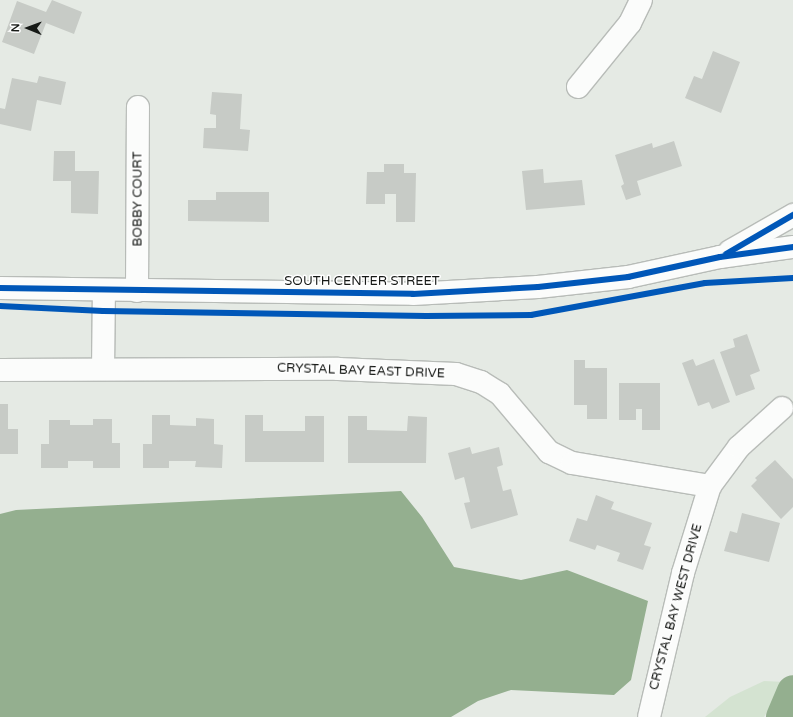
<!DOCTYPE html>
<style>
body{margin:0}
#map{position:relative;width:793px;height:717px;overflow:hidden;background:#e5eae4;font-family:"Varela Round",sans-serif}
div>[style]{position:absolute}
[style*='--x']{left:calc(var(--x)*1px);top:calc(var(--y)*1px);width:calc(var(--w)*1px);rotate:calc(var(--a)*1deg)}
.green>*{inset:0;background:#d4e3d1}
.water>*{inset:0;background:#94af8f}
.river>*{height:32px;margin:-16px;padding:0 16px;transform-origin:16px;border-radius:16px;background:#94af8f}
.building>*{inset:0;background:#c7cbc6}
.roads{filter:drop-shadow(1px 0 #b8bcb8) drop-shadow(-1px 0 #b8bcb8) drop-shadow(0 1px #b8bcb8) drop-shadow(0 -1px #b8bcb8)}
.minor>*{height:22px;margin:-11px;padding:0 11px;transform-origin:11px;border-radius:11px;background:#fbfcfb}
.major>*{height:22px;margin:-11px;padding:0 11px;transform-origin:11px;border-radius:11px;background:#fbfcfb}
.cycleway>*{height:6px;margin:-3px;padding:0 3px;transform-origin:3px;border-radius:3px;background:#0057b8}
span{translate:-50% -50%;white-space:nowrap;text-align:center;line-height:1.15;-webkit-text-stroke:3px #fff;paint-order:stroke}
.street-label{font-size:13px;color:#161916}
.north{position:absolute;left:8px;top:8px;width:40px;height:40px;-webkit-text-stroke:3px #fff;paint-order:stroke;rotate:271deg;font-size:11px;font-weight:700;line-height:16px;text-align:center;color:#161916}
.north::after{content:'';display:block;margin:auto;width:14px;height:18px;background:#161916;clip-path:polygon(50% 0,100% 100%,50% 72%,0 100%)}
</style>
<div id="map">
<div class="green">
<div style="clip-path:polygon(764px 681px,785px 682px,764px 717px,705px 717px,730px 697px)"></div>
</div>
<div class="water">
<div style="clip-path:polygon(401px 491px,422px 517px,454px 567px,521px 580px,567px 570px,648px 601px,631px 680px,614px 695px,511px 690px,478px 701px,451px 717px,0 717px,0 514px,16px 510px)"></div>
</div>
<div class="river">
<div style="--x:782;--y:717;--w:28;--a:-67"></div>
</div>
<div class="building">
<div style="clip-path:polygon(52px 0,82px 12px,74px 34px,46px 23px,34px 54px,2px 42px,17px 1px,46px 12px)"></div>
<div style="clip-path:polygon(713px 51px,740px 62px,721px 113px,685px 98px,694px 76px,702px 79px)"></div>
<div style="clip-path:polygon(39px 76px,66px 82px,61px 105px,37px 100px,31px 131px,0 124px,0 108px,5px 109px,12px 78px,37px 83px)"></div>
<div style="clip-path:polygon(212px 92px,242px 94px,240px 129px,250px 130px,248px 151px,203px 148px,204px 128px,216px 128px,216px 115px,210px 114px)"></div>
<div style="clip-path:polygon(674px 141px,682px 166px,637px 181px,641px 195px,626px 200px,621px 186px,624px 184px,615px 155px,652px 143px,653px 148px)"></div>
<div style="clip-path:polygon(54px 151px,75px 151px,75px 171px,99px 171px,98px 214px,71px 213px,71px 181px,53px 181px)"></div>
<div style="clip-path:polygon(384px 164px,404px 164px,404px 173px,416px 173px,415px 222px,396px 222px,396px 194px,385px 194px,385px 204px,366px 204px,367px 172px,384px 172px)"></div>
<div style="clip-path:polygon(543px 169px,544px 183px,582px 180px,585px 205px,526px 210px,522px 171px)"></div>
<div style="clip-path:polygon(216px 192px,269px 192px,269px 222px,188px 221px,188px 200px,216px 200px)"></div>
<div style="clip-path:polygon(747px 334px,760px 371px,750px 375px,755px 389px,736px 396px,720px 352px,735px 347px,733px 339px)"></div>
<div style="clip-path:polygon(693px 359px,696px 366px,714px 359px,730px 402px,712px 409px,709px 402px,698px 406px,682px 363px)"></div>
<div style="clip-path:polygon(574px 360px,585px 360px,585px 368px,607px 368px,607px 419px,587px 419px,587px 405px,574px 405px)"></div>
<div style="clip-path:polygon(619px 383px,660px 383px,660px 430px,642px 430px,642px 409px,636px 409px,636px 420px,619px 420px)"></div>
<div style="clip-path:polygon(0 404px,8px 404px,8px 429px,18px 429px,18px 454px,0 454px)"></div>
<div style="clip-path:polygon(152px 415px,170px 415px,170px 425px,196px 426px,196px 418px,214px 419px,214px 444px,223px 445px,222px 468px,195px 467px,196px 461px,169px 461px,169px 468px,143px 468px,143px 444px,152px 444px)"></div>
<div style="clip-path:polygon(245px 415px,263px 415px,263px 431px,305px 431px,305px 416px,324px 416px,324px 462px,245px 462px)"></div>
<div style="clip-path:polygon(348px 416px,367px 416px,367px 430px,407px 431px,408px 416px,427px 417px,426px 463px,348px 463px)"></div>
<div style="clip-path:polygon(93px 419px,112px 419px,112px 443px,120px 443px,120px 468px,93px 468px,93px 461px,68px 461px,68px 468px,41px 468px,41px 444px,49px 444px,49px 420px,70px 420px,70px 425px,93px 425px)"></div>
<div style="clip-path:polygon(470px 447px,472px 454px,499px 447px,503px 465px,497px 467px,503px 491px,511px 489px,518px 515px,471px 529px,464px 503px,470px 502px,464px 477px,455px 480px,448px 453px)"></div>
<div style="clip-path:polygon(775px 460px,793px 479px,793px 507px,781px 519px,751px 486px,757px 480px,755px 478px)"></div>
<div style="clip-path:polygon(596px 495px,614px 502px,611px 509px,652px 523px,644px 545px,651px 547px,643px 570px,617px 561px,620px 553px,597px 545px,595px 550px,569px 541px,577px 518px,587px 521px)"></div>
<div style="clip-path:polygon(742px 513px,780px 523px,769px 562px,724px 551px,730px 531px,737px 533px)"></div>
</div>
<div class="roads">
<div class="minor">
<div style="--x:578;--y:87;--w:82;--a:-50.9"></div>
<div style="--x:630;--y:23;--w:25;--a:-64"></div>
<div style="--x:137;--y:291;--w:184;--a:-89.7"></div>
<div style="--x:103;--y:369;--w:78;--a:-89.3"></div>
<div style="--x:0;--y:370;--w:338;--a:-0.2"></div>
<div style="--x:338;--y:369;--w:118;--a:2.4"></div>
<div style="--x:456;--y:374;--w:26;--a:18"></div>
<div style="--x:481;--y:382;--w:22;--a:32"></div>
<div style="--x:500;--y:394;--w:76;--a:49.8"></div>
<div style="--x:549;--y:452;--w:25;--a:26"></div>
<div style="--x:572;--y:463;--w:140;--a:9.5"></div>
<div style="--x:649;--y:717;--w:148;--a:-76.7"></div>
<div style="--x:683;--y:573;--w:91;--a:-72.8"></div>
<div style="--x:710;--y:486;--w:49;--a:-53.4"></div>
<div style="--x:739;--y:447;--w:58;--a:-42.2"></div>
</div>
<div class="major">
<div style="--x:730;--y:251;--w:73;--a:-29.7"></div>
<div style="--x:0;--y:288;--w:413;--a:0.8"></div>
<div style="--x:413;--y:294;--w:125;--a:-3.2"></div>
<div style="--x:538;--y:287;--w:91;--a:-6.3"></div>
<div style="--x:628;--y:277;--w:94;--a:-12.3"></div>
<div style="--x:720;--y:257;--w:74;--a:-7.8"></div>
</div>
</div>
<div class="cycleway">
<div style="--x:726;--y:254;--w:78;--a:-30.2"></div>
<div style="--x:0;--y:288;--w:413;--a:0.8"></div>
<div style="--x:413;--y:294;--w:125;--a:-3.2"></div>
<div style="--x:538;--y:287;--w:91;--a:-6.3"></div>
<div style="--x:628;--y:277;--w:94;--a:-12.3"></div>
<div style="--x:720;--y:257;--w:74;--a:-7.8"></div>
<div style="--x:0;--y:306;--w:103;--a:2.8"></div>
<div style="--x:103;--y:311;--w:323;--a:0.9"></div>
<div style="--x:426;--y:316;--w:105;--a:-0.5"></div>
<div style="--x:531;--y:315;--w:177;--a:-10.4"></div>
<div style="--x:705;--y:283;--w:88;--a:-3.3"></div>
</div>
<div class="street-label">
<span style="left:138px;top:199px;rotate:-90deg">BOBBY COURT</span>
<span style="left:362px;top:281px">SOUTH CENTER STREET</span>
<span style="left:361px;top:371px;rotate:2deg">CRYSTAL BAY EAST DRIVE</span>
<span style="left:676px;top:607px;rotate:-75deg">CRYSTAL BAY WEST DRIVE</span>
</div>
<div class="north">N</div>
</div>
